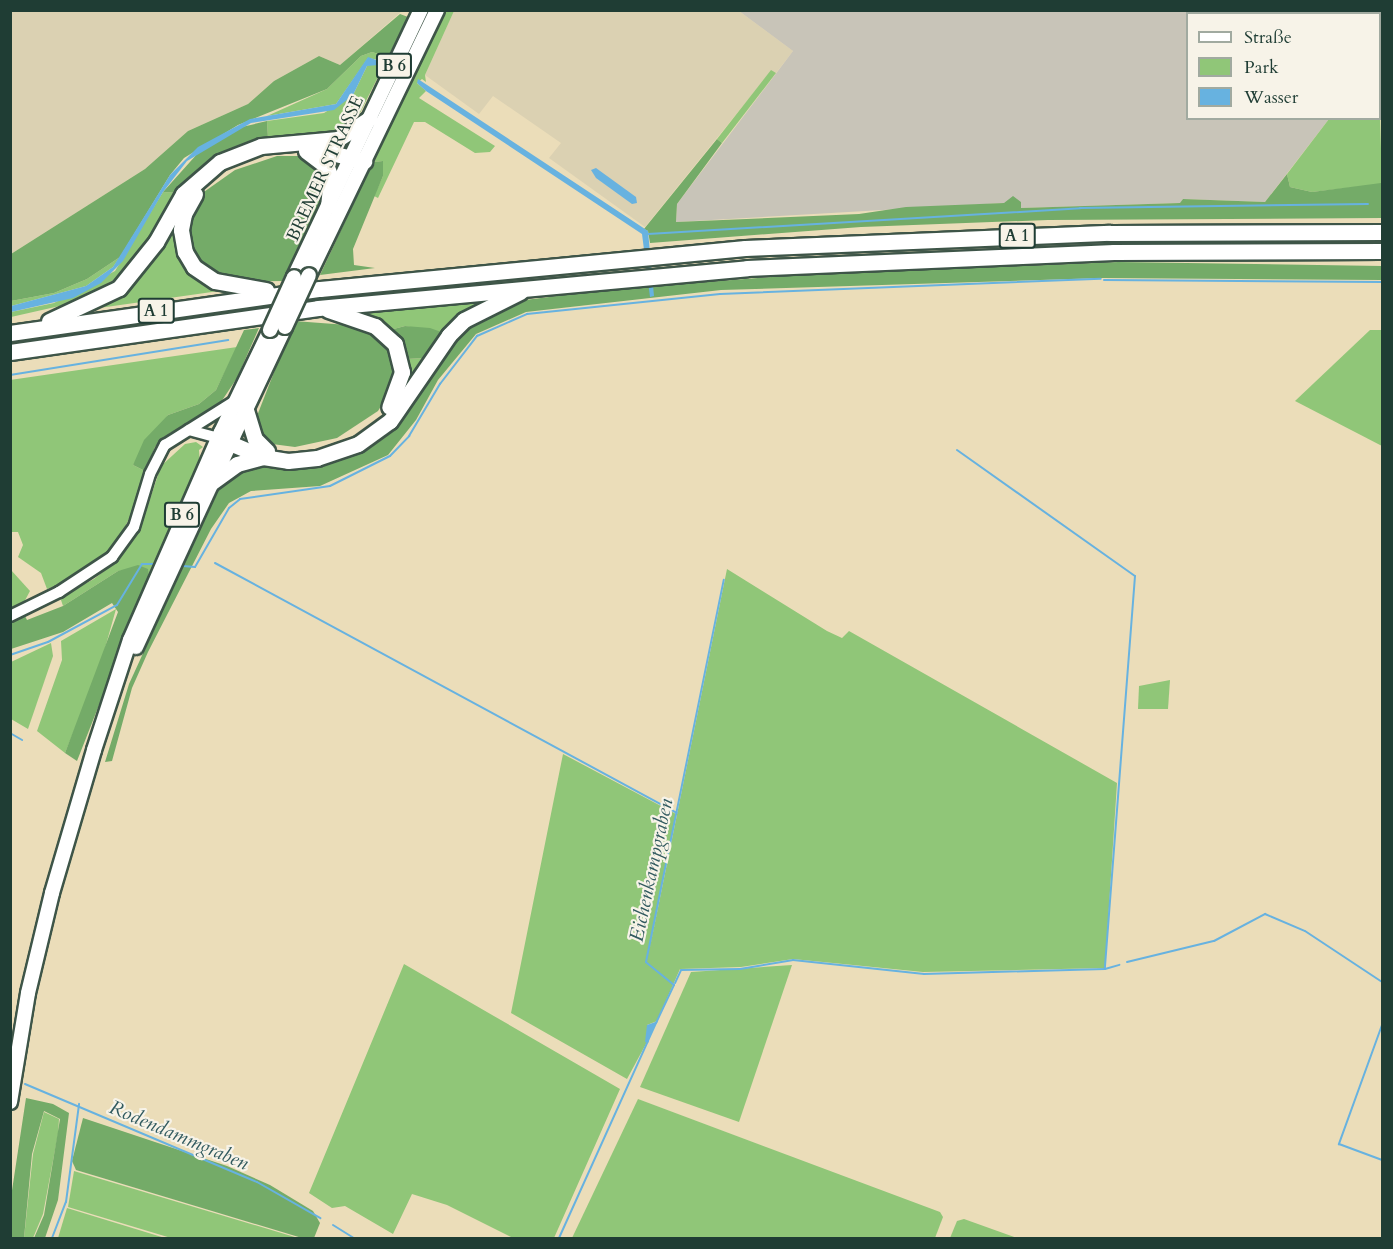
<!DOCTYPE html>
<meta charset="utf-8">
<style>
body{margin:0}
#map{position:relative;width:1393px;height:1249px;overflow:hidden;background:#ebddb9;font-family:Cardo,serif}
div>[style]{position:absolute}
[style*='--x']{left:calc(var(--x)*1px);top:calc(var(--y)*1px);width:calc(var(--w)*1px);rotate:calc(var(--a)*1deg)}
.built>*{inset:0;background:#dbd1b2}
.industrial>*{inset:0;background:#c8c4b8}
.green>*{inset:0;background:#90c678}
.forest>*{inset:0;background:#74ab68}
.water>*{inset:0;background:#67b2e0}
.stream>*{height:2px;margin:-1px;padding:0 1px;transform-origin:1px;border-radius:1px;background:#67b2e0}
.roads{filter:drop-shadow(2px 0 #3e5548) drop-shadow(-2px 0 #3e5548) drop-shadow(0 2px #3e5548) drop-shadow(0 -2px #3e5548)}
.tertiary>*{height:10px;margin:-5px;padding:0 5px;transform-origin:5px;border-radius:5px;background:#fff}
.primary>*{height:14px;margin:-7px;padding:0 7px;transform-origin:7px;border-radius:7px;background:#fff}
.trunk>*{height:14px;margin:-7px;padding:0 7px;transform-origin:7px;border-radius:7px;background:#fff}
.motorway>*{height:15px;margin:-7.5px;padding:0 7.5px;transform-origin:7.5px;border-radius:7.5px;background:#fff}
.bridges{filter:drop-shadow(2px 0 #3e5548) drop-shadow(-2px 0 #3e5548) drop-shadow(0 2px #3e5548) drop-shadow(0 -2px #3e5548)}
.primary-bridge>*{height:14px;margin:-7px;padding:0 7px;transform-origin:7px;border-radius:7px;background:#fff}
span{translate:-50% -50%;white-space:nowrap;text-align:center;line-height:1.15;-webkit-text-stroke:4.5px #f7f3e8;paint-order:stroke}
.shield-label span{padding:2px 4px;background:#f7f3e8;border:2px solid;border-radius:4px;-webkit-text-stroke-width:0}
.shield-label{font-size:16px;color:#1f3d34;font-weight:700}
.street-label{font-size:18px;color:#1f3d34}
.water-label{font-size:20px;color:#315a5f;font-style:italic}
.frame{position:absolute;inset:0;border:12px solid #1f3d34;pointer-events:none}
.legend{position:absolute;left:1186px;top:12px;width:195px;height:108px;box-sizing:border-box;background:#f7f3e8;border:2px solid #a1aaa0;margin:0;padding:8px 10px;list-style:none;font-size:18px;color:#1f3d34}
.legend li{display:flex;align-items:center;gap:12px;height:30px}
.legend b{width:30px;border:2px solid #a1aaa0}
</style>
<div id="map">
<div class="built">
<div style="clip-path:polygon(11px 11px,402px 11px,340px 65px,319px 56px,274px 81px,248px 104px,188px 131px,145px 169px,11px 254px)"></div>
<div style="clip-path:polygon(454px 11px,739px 11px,793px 51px,776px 73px,771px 71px,645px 227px,549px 158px,561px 143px,493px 96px,479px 114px,425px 75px)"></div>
</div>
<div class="industrial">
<div style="clip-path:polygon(739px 11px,1253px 11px,1254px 13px,1188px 14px,1188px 118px,1329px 119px,1265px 202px,1183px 199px,1181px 203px,1021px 208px,1004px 203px,676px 222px,677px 204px,793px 51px)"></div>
</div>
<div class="green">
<div style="clip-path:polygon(442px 11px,454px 11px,425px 75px,426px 82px,422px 79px,417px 83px,426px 91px,419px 98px,495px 146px,490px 152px,475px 153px,425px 122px,414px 122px,378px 198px,374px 196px,383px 176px,382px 161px,374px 162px)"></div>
<div style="clip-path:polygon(372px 52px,388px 57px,355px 123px,344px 131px,268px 138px,267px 121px,324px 113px,353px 95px,367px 66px,379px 60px,368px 58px,336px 104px,267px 116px,327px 89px,361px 56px)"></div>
<div style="clip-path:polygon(771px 70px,776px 73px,722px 143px,717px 139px)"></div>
<div style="clip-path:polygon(1380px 113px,1382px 184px,1312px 192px,1290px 187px,1287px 174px,1329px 119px,1380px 118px)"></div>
<div style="clip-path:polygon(163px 192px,178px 193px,126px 273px,73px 303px,11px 317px,11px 312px,54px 303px,115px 271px)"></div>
<div style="clip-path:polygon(177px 212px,226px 290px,99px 308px,138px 278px)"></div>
<div style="clip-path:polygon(120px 257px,113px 267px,86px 286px,11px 306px,11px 301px,54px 293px,87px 279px)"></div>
<div style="clip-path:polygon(486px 300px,463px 314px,444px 333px,405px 326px,390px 330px,358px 314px)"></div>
<div style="clip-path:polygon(1370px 330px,1382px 330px,1382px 446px,1295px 401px)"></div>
<div style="clip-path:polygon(237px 347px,216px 390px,199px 404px,168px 415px,133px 465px,145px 471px,133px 511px,115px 547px,66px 582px,47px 589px,41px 573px,18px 557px,23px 545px,18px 532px,11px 532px,10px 380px)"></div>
<div style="clip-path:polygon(425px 358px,403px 394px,406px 359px)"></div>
<div style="clip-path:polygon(196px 442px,203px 447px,199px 450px,200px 465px,149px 578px,147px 569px,118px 571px,63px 606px,60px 597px,94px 579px,119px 559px,142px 523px,161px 466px,185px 444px)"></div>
<div style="clip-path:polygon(727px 569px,827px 631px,842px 638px,849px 631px,1117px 783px,1105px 968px,923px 972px,793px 959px,741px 967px,680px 969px,657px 1021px,647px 1025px,647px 1042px,627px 1079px,511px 1013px,563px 754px,676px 814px,649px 952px)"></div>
<div style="clip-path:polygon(11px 570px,30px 591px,22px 606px,11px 611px)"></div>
<div style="clip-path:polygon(116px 609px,100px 666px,65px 753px,37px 731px,62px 660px,61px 641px)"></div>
<div style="clip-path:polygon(51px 643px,53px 656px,28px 729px,11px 719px,11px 662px)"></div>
<div style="clip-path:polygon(1170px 680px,1168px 709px,1138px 709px,1139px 686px)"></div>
<div style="clip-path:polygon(404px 964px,620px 1089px,554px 1238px,513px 1238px,447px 1205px,412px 1194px,393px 1234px,345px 1206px,332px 1208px,309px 1193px)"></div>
<div style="clip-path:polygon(792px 965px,739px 1122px,640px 1087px,691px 972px)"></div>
<div style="clip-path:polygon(638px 1099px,940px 1212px,943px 1217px,935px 1238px,572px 1238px)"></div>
<div style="clip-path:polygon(44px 1112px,59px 1119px,58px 1134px,43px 1214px,33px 1238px,24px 1238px,33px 1154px)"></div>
<div style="clip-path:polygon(74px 1171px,298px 1238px,171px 1238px,68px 1207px)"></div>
<div style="clip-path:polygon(67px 1208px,165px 1238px,58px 1238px)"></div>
<div style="clip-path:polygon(964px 1219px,1017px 1238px,950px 1238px,957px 1221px)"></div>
</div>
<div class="forest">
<div style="clip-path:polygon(400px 14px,408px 17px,388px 57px,372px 52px,361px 56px,327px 89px,238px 125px,184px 158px,170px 175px,120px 257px,87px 279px,54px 293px,11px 301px,11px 254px,145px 169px,188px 131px,248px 104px,274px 81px,319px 56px,340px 65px)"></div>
<div style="clip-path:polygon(267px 121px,268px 138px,216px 158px,178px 193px,163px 192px,198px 153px,242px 127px)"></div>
<div style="clip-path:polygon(717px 139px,722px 143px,677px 204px,676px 222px,859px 214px,906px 207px,1004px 203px,1013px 196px,1021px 202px,1021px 208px,1180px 203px,1183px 199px,1265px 202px,1287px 174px,1290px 187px,1312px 192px,1381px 183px,1382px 218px,1048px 220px,861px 227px,650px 243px,648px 231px,644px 229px)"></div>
<div style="clip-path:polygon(277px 156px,302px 156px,321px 167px,326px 180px,320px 203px,282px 281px,236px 282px,213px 276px,192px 256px,186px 225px,201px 194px,235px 170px)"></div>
<div style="clip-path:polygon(383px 161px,383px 176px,353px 249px,354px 265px,375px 268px,320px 275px,373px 162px)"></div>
<div style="clip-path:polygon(1118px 262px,1382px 266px,1382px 280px,1103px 278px,721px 290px,526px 312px,476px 334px,438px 380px,416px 420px,388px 455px,320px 486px,251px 491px,229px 503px,211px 529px,148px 652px,132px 688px,112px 761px,105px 762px,129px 684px,222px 481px,254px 465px,301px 467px,354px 453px,466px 325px,517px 301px,605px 290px,797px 275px)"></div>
<div style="clip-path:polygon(294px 321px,361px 326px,383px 338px,395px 358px,393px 387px,378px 411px,337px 438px,295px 447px,272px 444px,262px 437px,255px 421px)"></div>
<div style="clip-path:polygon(405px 326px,430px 328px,444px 333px,425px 358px,406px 359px,390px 330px)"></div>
<div style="clip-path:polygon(259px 328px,237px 378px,215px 411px,170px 433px,155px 447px,145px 471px,133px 465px,144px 440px,168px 415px,199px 404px,216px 390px,244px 330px)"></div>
<div style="clip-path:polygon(138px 565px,148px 569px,149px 578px,77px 761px,65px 753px,118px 612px,112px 603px,63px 632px,11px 649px,11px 622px,25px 616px,27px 620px,63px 606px,118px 571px)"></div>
<div style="clip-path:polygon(26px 1098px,53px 1104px,69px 1113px,58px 1200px,45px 1238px,34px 1238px,44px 1215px,60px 1119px,44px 1111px,32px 1154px,24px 1238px,11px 1238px,11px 1197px)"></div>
<div style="clip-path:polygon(83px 1118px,227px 1166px,270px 1185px,313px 1211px,320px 1223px,314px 1238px,302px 1238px,76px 1170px,72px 1161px)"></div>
</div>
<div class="water">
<div style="clip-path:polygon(368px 57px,379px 61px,378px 65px,367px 66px,353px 95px,334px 110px,251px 123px,187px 161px,163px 192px,123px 261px,101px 283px,73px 298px,11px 312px,11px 306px,86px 286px,113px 267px,170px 175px,198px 147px,250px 119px,336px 104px)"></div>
<div style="clip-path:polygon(418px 79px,648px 231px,654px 296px,650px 297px,642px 234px,426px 91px,417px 83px)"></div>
<div style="clip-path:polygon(596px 168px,636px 197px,637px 203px,632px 204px,596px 178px,591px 170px)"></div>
<div style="clip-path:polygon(658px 1021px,648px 1043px,645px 1042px,647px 1025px)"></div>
</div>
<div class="stream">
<div style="--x:648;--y:234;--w:433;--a:-3.4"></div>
<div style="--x:1080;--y:208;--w:288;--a:-0.8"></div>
<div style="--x:1104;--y:280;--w:278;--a:0.4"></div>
<div style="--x:10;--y:375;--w:221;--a:-9.1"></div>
<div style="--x:957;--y:450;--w:218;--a:35.3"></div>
<div style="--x:1135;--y:576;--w:394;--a:94.4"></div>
<div style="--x:215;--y:563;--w:525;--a:28.42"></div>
<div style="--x:183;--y:566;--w:12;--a:5"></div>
<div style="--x:195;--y:567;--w:68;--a:-60"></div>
<div style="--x:229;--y:508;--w:14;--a:-39"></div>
<div style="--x:240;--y:499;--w:91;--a:-8.2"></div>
<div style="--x:330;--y:486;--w:67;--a:-26.6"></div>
<div style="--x:390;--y:456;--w:28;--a:-46"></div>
<div style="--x:409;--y:436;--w:61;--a:-59.2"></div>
<div style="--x:440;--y:384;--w:61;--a:-52.4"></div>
<div style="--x:477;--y:336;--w:55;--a:-23.7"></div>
<div style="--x:527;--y:314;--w:194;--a:-5.9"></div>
<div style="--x:720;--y:294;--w:381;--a:-2.3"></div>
<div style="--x:10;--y:655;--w:40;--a:-18.9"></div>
<div style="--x:48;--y:642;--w:78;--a:-28.2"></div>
<div style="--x:117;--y:605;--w:48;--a:-58.6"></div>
<div style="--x:142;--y:564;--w:11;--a:0"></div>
<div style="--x:10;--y:733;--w:14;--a:30"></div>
<div style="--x:1127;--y:962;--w:89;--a:-13.6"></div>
<div style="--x:1214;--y:941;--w:58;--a:-27.9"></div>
<div style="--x:1265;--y:914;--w:43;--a:23"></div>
<div style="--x:1305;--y:931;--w:92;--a:33.5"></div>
<div style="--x:675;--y:983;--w:14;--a:-65"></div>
<div style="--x:681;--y:970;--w:59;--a:-1"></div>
<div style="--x:740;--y:969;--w:54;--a:-9.6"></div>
<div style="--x:793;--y:960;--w:132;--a:6.1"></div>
<div style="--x:924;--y:974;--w:181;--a:-1.6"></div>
<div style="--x:1105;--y:969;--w:15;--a:-16"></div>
<div style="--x:656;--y:1023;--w:42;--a:-64.7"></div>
<div style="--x:674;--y:985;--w:36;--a:-141"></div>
<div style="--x:646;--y:962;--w:390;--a:-78.5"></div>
<div style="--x:1382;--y:1025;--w:127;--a:109.9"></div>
<div style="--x:1339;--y:1144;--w:46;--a:20.4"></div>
<div style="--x:25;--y:1084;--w:252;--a:22.9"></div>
<div style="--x:257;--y:1182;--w:73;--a:29.7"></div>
<div style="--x:333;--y:1225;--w:25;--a:32"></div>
<div style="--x:52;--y:1238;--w:39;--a:-69"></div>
<div style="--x:66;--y:1202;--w:99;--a:-82.4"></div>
<div style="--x:559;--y:1238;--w:216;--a:-65.7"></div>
</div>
<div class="roads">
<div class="tertiary">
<div style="--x:189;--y:430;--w:30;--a:15"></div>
<div style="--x:10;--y:616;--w:55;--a:-26.1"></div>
<div style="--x:59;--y:592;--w:64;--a:-33.4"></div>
<div style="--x:112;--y:557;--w:37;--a:-54"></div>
<div style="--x:134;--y:527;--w:55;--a:-73.2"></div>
<div style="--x:150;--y:474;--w:33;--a:-63"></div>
<div style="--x:165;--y:445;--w:83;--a:-32.2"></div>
</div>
<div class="primary">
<div style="--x:309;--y:275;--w:294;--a:-64.2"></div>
<div style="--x:294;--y:277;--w:296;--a:-64.6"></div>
<div style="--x:221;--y:432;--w:113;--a:-64.3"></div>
<div style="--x:233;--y:437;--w:122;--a:-64.7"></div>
</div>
<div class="trunk">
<div style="--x:136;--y:647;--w:231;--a:-65.2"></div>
<div style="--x:10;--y:1102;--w:110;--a:-80.6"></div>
<div style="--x:28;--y:993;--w:103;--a:-76.5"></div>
<div style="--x:52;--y:893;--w:149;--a:-73.6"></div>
<div style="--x:94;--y:750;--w:116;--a:-71.9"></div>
<div style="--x:130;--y:640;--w:227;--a:-66.4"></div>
</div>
<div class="motorway">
<div style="--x:310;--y:148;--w:56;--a:13.5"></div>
<div style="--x:306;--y:151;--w:26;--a:37"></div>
<div style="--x:327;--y:167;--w:12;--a:70"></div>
<div style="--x:331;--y:178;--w:28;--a:96"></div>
<div style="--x:195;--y:194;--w:23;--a:119"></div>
<div style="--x:184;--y:214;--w:16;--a:101"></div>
<div style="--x:181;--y:230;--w:22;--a:80"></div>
<div style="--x:185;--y:252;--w:17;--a:59"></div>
<div style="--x:194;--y:267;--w:25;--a:34"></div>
<div style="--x:215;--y:281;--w:52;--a:10"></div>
<div style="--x:328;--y:310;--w:50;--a:18.8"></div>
<div style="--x:375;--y:326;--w:27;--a:42"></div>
<div style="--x:395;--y:344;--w:29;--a:76"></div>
<div style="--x:402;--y:372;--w:37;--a:110"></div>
<div style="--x:49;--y:321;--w:77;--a:-25.2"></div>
<div style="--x:119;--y:288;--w:59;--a:-51.2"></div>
<div style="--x:156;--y:242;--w:55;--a:-60.6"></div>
<div style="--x:183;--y:194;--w:49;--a:-40.9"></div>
<div style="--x:220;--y:162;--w:44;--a:-21.3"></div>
<div style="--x:261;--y:146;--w:77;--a:-5.2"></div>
<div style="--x:338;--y:139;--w:38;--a:-33"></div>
<div style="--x:10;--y:333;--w:313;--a:-8.1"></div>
<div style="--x:320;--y:289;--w:427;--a:-5.5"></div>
<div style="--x:745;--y:248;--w:365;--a:-2.4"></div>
<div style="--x:1110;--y:233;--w:272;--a:-0.2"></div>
<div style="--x:10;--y:352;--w:311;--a:-8.1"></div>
<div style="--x:318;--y:308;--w:431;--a:-5.3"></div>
<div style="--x:747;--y:268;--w:367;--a:-2.5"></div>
<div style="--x:1114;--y:252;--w:268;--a:-0.2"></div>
<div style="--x:246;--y:410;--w:30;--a:73"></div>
<div style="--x:255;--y:439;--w:17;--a:45"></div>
<div style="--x:218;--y:438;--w:49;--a:22.9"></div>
<div style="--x:263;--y:457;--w:25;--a:9"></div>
<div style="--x:288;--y:461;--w:29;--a:-6"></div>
<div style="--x:317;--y:458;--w:43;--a:-18.9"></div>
<div style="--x:358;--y:444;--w:39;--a:-36"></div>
<div style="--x:390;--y:421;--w:104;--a:-55.5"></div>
<div style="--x:449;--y:335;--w:21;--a:-45"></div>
<div style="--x:464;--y:320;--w:63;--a:-26.6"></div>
<div style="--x:211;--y:483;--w:32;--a:-36"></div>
<div style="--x:237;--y:464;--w:27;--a:-15"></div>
</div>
</div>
<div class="bridges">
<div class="primary-bridge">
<div style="--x:285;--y:327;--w:57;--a:-65.2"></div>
<div style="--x:270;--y:330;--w:58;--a:-65.6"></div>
</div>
</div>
<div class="shield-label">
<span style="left:394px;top:66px">B 6</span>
<span style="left:1017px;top:236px">A 1</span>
<span style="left:156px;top:311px">A 1</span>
<span style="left:182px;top:515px">B 6</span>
</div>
<div class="street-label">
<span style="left:326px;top:169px;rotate:-65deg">BREMER STRASSE</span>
</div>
<div class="water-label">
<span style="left:651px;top:870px;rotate:-78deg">Eichenkampgraben</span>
<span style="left:179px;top:1135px;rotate:23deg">Rodendammgraben</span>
</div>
<div class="frame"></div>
<ul class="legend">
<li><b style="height:8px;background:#fff"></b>Straße</li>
<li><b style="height:16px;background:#90c678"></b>Park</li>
<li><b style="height:16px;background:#67b2e0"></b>Wasser</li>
</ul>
</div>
